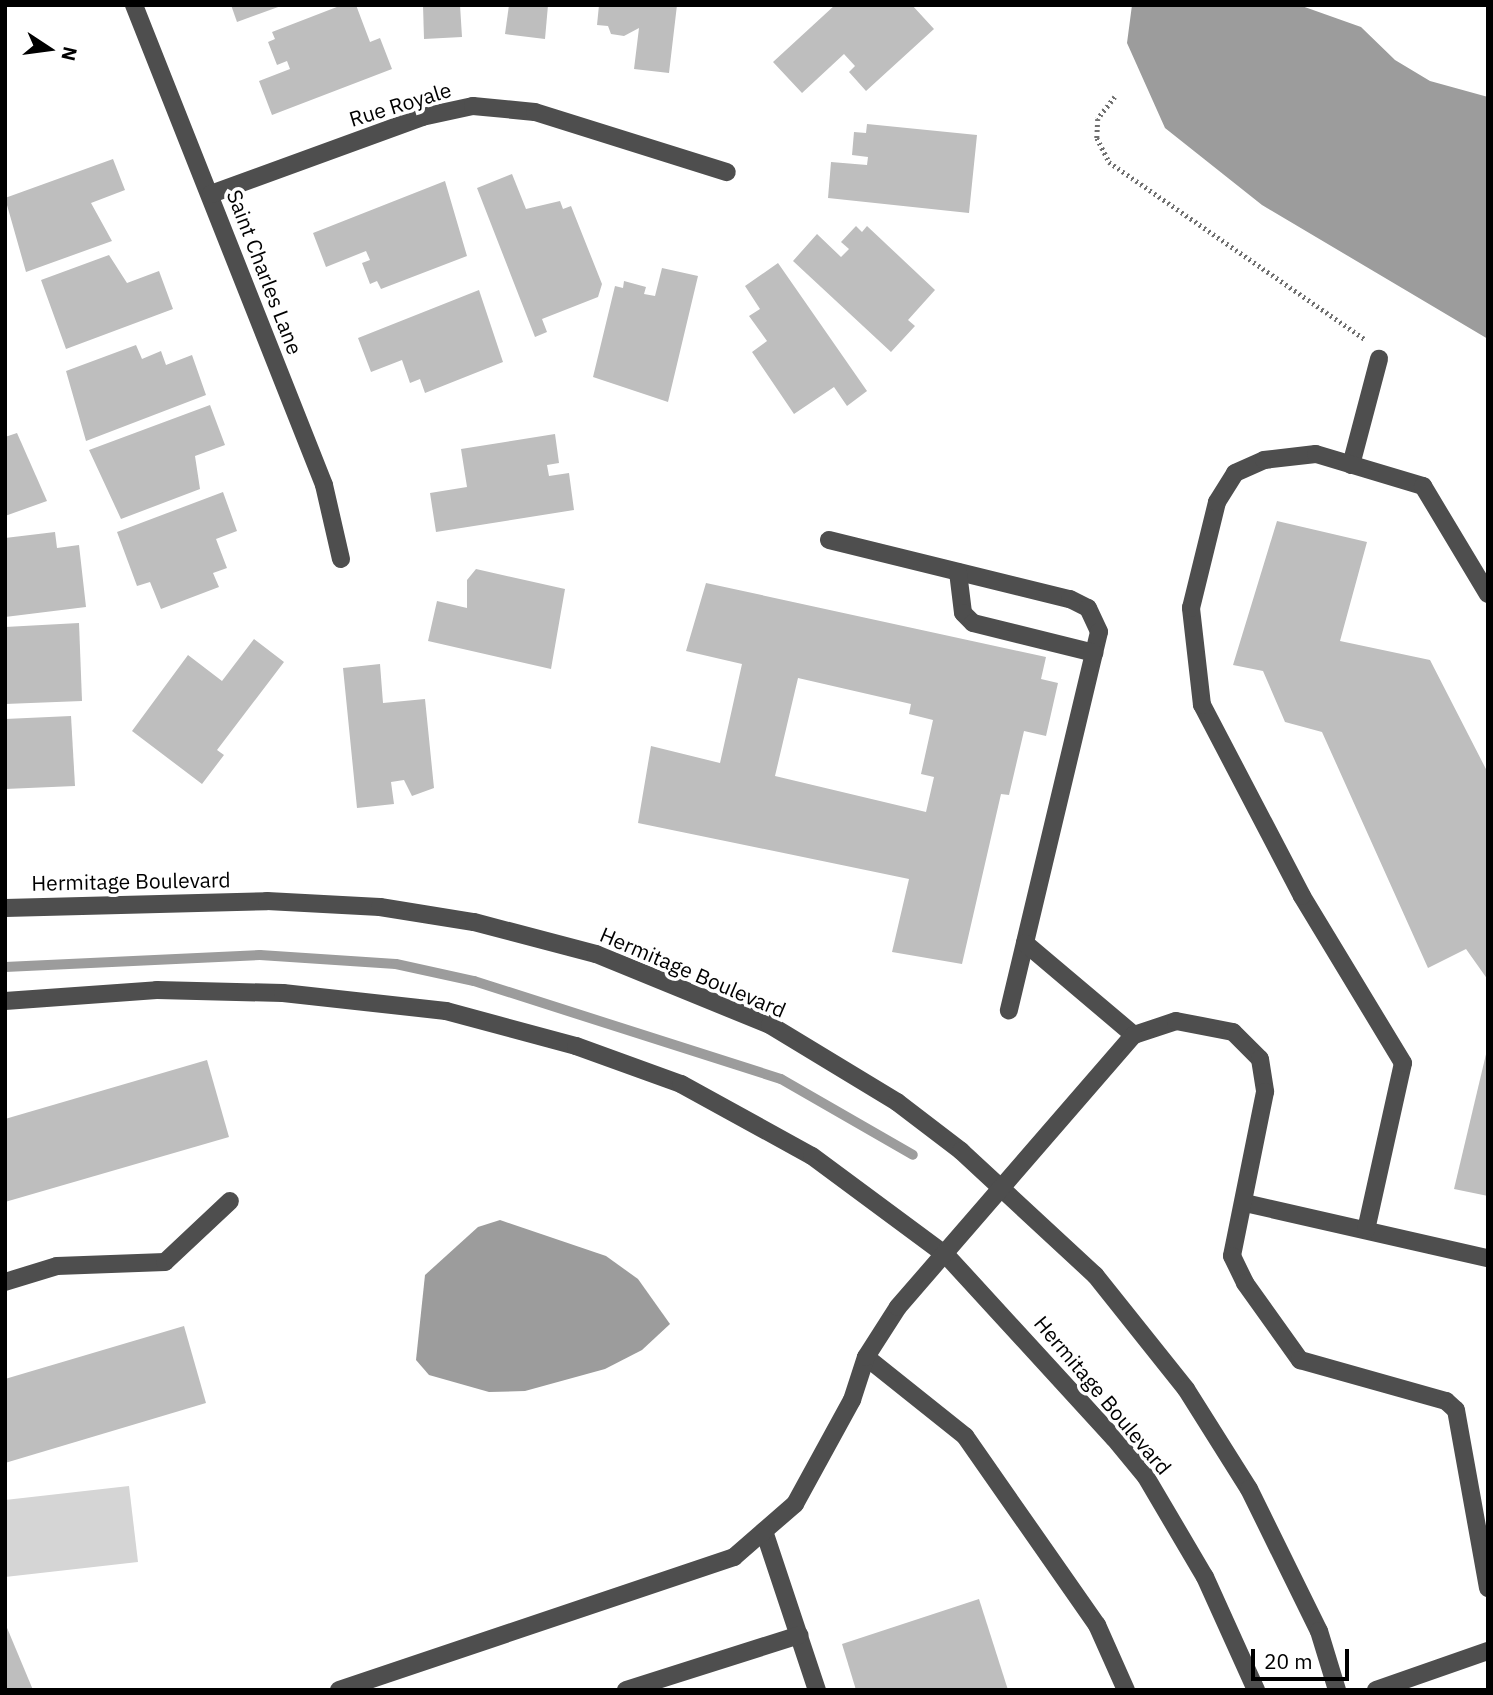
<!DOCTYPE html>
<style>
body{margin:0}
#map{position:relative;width:1493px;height:1695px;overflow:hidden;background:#fff;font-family:"IBM Plex Sans",sans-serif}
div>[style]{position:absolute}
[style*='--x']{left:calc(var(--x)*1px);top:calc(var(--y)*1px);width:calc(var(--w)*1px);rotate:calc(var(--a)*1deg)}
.green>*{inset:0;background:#d5d5d5}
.water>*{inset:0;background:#9c9c9c}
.stream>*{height:10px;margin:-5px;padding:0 5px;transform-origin:5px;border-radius:5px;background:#9c9c9c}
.building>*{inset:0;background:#bebebe}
.path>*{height:4.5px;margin-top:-2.25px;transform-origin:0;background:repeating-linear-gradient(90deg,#707070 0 2px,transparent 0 5.5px)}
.minor>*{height:18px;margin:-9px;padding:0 9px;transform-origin:9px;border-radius:9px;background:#4e4e4e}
span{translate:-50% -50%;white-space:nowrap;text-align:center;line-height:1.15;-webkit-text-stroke:7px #fff;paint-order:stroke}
.street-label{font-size:21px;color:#000}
.frame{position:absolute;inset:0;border:7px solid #000;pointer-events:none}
.north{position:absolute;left:14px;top:14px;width:70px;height:70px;-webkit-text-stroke:5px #fff;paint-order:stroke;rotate:103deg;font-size:19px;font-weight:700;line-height:28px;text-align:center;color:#000}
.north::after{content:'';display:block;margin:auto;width:24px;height:32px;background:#000;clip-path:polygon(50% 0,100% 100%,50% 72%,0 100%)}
.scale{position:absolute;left:1251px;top:1649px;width:98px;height:32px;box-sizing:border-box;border:4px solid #000;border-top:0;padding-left:9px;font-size:21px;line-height:24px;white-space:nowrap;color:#000;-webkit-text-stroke:5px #fff;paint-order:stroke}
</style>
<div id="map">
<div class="green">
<div style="clip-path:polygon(129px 1486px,138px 1562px,5px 1577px,5px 1500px)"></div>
</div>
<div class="water">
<div style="clip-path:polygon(1132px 5px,1299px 5px,1361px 27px,1395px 60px,1430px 81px,1488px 97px,1488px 339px,1262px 205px,1165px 128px,1127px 43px)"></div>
<div style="clip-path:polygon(500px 1220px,606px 1256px,638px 1279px,670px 1324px,642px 1350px,605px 1369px,525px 1391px,489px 1392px,429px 1375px,416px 1360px,425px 1275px,478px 1227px)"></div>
</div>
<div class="stream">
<div style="--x:5;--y:967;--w:255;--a:-2.7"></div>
<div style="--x:260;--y:955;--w:136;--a:3.8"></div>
<div style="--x:396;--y:964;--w:80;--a:12.3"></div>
<div style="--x:474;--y:981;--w:322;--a:17.7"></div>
<div style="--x:781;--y:1079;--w:152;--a:29.9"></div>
</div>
<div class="building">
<div style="clip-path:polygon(231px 5px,281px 5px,281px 6px,237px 22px)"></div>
<div style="clip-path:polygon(342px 5px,356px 5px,370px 42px,380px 38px,392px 69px,272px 115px,259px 81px,290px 69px,287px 61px,277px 65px,268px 42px,275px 39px,272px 32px)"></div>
<div style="clip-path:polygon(423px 5px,460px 5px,462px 37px,424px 39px)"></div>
<div style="clip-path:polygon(509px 5px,548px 5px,545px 39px,505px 34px)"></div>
<div style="clip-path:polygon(599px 5px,677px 5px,669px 73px,634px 69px,639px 28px,624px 36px,611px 34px,608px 26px,597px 25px)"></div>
<div style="clip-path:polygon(835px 5px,912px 5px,934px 29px,866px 91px,849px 72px,855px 66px,844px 54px,802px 93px,773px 62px)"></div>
<div style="clip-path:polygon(867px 124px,977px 135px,969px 213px,828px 198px,831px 162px,867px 165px,868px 157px,852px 155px,854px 132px,866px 133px)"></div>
<div style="clip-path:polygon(113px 159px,125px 190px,91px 203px,112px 241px,26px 272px,5px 198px)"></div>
<div style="clip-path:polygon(512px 174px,526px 209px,560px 201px,563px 209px,571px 206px,602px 284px,598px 297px,542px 319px,547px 332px,535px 337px,477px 188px)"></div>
<div style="clip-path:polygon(445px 181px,467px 256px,381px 289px,377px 281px,370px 284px,362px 263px,370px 260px,366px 251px,326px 267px,313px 233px)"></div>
<div style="clip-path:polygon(856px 226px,862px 232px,867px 226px,935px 290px,908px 320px,915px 326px,891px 352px,793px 261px,817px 234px,841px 257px,849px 249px,841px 242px)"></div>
<div style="clip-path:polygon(109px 255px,127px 283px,159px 271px,173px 309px,66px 349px,41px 280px)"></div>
<div style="clip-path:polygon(778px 263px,867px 391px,847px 406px,834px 387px,794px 414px,752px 352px,767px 341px,749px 316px,760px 309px,745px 286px)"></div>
<div style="clip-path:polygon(662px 268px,698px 276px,668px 402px,593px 377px,615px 286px,623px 288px,624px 281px,646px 287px,644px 294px,655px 296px)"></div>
<div style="clip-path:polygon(479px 290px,503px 362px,425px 393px,420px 379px,410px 383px,402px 360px,371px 372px,358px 338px)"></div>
<div style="clip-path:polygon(136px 345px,142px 359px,161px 351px,166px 365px,192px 355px,206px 395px,86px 441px,66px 371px)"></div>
<div style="clip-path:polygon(210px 405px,225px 445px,195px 456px,200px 489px,121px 519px,89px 450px)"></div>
<div style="clip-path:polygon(17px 433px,47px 501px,5px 516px,5px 437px)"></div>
<div style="clip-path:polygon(555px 434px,559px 463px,547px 465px,549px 476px,569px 473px,574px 510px,436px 532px,430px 493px,467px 487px,461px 449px)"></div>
<div style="clip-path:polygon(223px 492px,237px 531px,216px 539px,227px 568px,213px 573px,219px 587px,161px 609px,150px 582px,137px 586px,117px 532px)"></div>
<div style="clip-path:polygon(1277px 521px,1367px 542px,1340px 641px,1430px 660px,1488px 773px,1488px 980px,1466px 949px,1428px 968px,1322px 732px,1285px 722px,1263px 671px,1233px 665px)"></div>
<div style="clip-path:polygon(55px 532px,57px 548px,79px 545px,86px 607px,5px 617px,5px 538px)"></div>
<div style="clip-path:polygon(476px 569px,565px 589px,551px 669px,428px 641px,437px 601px,467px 608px,467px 580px)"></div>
<div style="clip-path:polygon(evenodd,706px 583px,1046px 657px,1041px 679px,1058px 683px,1046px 736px,1024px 731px,1009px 795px,1001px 794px,962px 964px,892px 952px,909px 879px,638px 823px,651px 746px,720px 763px,742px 664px,686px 651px,706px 583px,798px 678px,911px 704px,909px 714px,933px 720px,921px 774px,934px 777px,926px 812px,775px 776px,798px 678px)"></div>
<div style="clip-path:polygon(79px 623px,82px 701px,5px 704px,5px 627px)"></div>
<div style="clip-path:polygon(254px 639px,284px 662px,217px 750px,224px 755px,202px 784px,132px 731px,188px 655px,222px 681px)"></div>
<div style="clip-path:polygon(380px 664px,383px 703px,425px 699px,434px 788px,412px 796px,404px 780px,391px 782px,394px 804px,357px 808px,343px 668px)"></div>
<div style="clip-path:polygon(71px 716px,75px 786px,5px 789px,5px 719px)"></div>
<div style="clip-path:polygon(1487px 1050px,1488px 1050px,1488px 1196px,1454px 1189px)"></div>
<div style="clip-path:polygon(207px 1060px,229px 1137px,5px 1202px,5px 1119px)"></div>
<div style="clip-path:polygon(184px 1326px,206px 1403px,5px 1463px,5px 1379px)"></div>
<div style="clip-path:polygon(979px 1599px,1008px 1690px,856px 1690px,842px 1644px)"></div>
<div style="clip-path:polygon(5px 1623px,33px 1690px,5px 1690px)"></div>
</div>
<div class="path">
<div style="--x:1115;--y:97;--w:28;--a:128"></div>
<div style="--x:1098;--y:119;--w:19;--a:93"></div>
<div style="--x:1097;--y:138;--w:27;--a:63"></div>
<div style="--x:1109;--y:162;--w:311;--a:34.7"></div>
</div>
<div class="minor">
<div style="--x:134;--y:5;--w:516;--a:68.4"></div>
<div style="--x:324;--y:485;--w:76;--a:77.1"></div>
<div style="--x:211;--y:194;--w:225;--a:-20"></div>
<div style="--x:422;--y:117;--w:52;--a:-12.2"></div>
<div style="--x:473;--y:106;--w:62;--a:5.5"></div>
<div style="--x:535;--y:112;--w:201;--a:17.4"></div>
<div style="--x:1351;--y:465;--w:110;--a:-75.2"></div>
<div style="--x:829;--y:540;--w:248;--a:13.8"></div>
<div style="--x:1070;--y:599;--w:20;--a:27"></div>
<div style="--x:1088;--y:608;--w:26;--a:65"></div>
<div style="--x:1099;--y:632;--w:389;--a:103.4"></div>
<div style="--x:958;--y:572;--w:41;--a:83"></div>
<div style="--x:963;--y:613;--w:14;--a:45"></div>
<div style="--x:973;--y:623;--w:125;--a:13.9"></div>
<div style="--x:5;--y:908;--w:262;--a:-1.5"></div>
<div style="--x:267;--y:901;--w:113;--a:3"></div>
<div style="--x:380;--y:907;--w:95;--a:9.1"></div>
<div style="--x:474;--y:922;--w:126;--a:14.7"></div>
<div style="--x:596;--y:954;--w:188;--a:22.2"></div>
<div style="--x:770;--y:1025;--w:149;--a:31.2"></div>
<div style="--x:897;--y:1102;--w:81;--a:37.4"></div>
<div style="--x:961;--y:1151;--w:183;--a:42.8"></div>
<div style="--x:1095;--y:1275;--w:146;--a:51.4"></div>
<div style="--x:1186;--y:1389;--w:118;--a:57.8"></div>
<div style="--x:1249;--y:1489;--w:158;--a:63.8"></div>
<div style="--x:1319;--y:1631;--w:62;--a:73"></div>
<div style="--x:1025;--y:943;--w:143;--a:40.2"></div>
<div style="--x:5;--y:1001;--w:152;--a:-4.1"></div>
<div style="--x:157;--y:990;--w:126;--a:1.4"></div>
<div style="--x:283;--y:993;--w:164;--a:6.3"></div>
<div style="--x:446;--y:1011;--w:135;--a:15.1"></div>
<div style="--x:576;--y:1046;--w:112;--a:19.9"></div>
<div style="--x:681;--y:1084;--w:149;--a:28.8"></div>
<div style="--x:812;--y:1156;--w:168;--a:36.5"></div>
<div style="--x:947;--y:1256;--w:247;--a:47.5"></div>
<div style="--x:1114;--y:1438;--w:50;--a:50.6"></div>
<div style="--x:1146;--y:1477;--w:116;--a:59.5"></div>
<div style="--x:1205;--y:1577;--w:124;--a:65.7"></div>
<div style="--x:1245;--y:1203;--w:249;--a:12.8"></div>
<div style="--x:1366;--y:1230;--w:171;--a:-77.5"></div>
<div style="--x:1403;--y:1063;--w:195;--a:-121.2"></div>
<div style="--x:1302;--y:896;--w:216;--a:-117.6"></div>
<div style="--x:1202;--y:705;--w:98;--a:-96.5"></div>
<div style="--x:1191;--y:608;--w:109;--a:-76.2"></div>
<div style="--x:1217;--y:502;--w:34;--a:-58"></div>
<div style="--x:1235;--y:473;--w:32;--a:-24"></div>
<div style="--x:1264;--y:460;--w:52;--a:-6.6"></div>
<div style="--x:1316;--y:454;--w:112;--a:16.7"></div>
<div style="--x:1423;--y:486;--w:126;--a:59"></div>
<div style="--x:5;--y:1282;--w:54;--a:-17.1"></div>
<div style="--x:57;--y:1266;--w:108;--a:-2.1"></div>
<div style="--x:165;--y:1262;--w:89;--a:-43.2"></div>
<div style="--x:866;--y:1357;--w:127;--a:38.6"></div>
<div style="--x:965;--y:1436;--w:231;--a:55.1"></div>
<div style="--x:1097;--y:1625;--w:71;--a:66"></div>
<div style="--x:764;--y:1531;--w:168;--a:71.6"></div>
<div style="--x:339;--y:1690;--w:417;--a:-18.6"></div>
<div style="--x:734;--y:1557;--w:81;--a:-41"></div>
<div style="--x:795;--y:1504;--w:119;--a:-61.3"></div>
<div style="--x:852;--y:1400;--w:45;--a:-72"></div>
<div style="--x:866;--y:1357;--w:59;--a:-57.4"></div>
<div style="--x:898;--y:1307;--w:360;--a:-49.1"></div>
<div style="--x:1134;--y:1035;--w:44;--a:-18.4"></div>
<div style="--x:1176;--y:1021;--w:58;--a:10.9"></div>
<div style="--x:1233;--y:1032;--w:38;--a:45"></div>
<div style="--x:1260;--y:1059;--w:33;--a:81"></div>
<div style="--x:1265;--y:1092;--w:167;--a:101.4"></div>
<div style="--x:1232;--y:1256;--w:30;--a:64"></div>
<div style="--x:1245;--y:1283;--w:95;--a:54.5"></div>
<div style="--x:1300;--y:1360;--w:152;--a:15.7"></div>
<div style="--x:1446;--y:1401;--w:13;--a:42"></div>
<div style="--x:1456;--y:1410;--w:181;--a:79.8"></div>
<div style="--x:626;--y:1690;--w:182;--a:-17.6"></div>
<div style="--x:1376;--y:1690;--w:119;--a:-19.2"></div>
</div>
<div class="street-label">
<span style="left:400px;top:104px;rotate:-17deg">Rue Royale</span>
<span style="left:265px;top:272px;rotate:69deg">Saint Charles Lane</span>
<span style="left:131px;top:881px;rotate:-1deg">Hermitage Boulevard</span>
<span style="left:693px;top:972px;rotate:23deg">Hermitage Boulevard</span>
<span style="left:1103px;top:1395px;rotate:50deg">Hermitage Boulevard</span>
</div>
<div class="frame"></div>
<div class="north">N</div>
<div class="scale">20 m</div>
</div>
